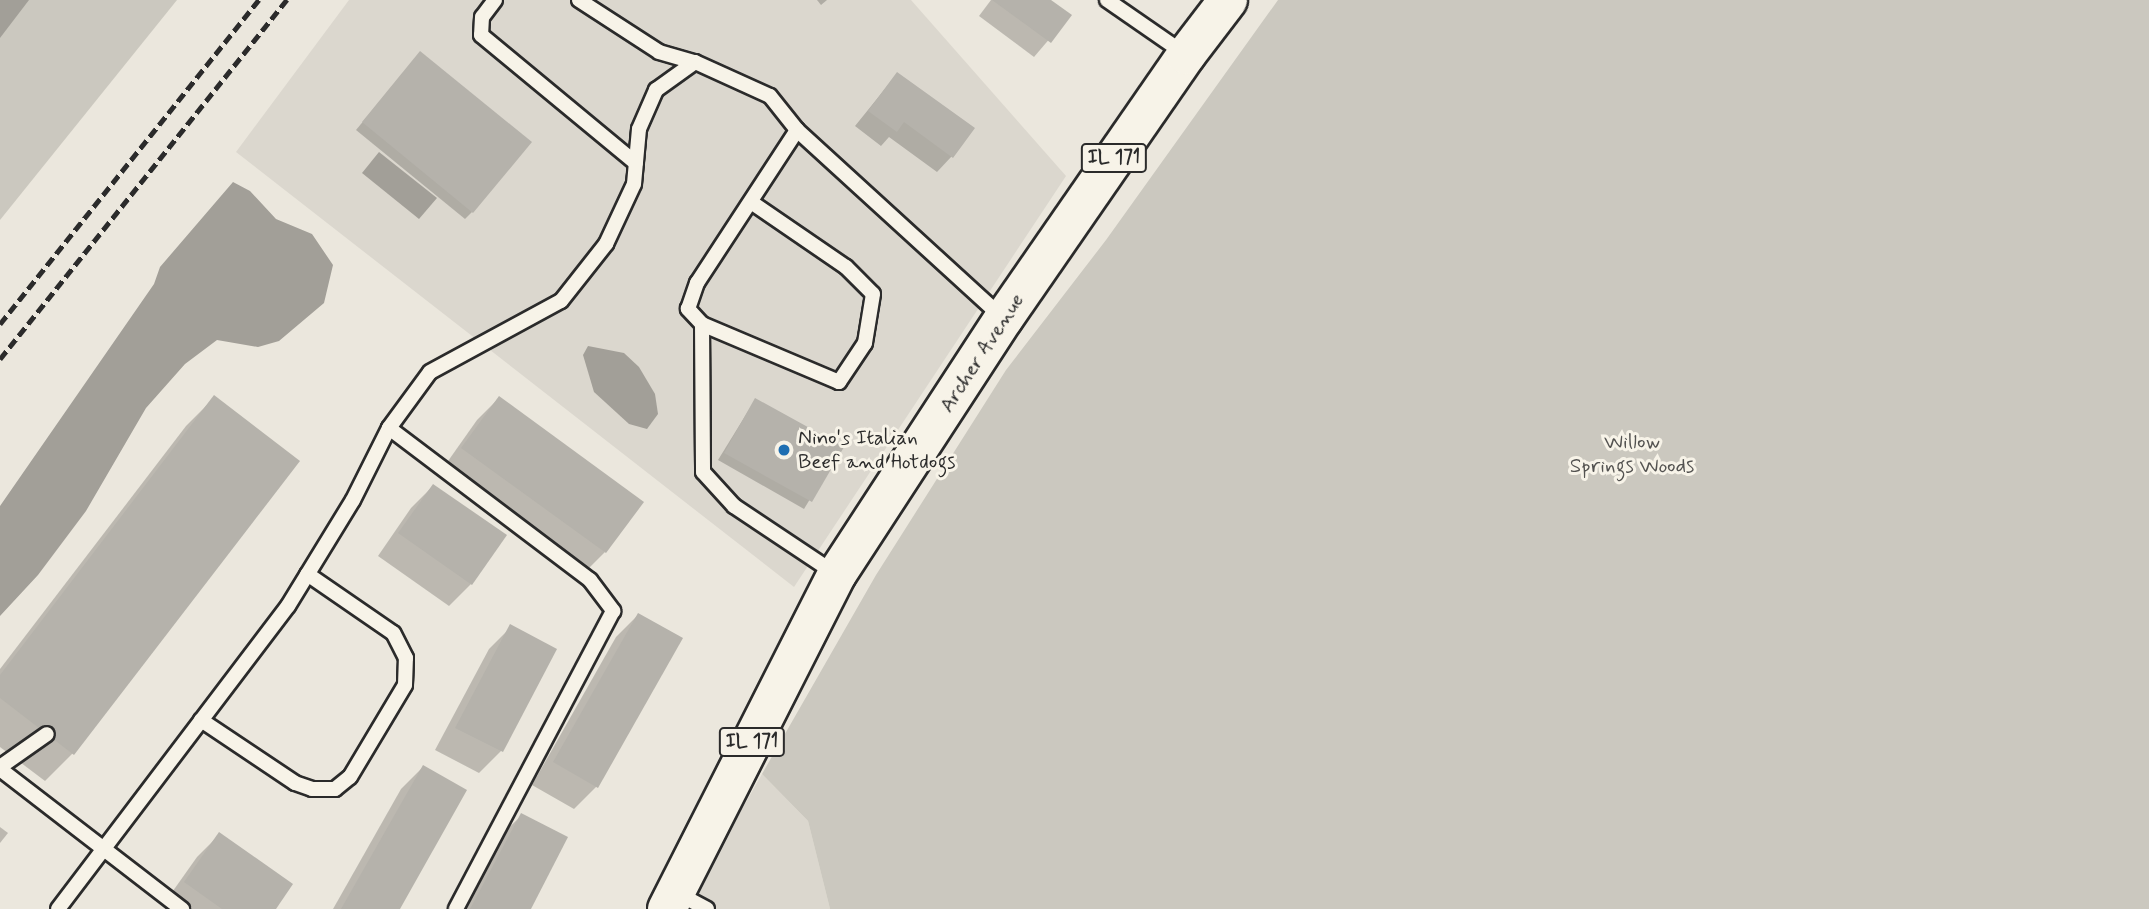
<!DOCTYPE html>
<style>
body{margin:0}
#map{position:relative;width:2149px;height:909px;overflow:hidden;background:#ebe7dd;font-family:Mynerve,sans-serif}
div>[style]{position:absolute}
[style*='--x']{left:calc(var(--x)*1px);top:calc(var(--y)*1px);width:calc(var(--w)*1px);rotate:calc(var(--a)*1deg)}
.built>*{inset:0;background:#dbd7ce}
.green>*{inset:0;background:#cbc8bf}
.water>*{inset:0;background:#a29f98}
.shadow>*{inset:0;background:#0003}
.building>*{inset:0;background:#b5b2ab}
.roads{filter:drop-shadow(2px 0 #2b2b2b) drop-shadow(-2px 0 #2b2b2b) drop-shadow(0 2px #2b2b2b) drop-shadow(0 -2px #2b2b2b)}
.lane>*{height:14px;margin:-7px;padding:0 7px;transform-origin:7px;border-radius:7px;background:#f7f3e8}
.primary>*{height:38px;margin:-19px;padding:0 19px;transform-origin:19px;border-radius:19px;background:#f7f3e8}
.rail>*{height:5px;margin-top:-2.5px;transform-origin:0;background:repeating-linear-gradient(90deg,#2b2b2b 0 10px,transparent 0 15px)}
.dots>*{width:19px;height:19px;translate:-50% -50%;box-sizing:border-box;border:4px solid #f7f3e8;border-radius:50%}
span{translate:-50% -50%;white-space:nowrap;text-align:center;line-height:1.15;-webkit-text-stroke:6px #f7f3e8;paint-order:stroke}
.shield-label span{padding:2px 5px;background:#f7f3e8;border:2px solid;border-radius:5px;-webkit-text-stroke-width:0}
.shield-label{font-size:19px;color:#2b2b2b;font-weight:700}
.street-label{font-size:21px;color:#2b2b2b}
.poi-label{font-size:21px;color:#2b2b2b}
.left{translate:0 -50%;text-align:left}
.park-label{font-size:21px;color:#535250}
</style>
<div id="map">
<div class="built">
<div style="clip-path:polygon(349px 0,911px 0,1066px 176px,794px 587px,236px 152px)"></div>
<div style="clip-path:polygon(762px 774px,808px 821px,830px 909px,685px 909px)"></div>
</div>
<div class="green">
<div style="clip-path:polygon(0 0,177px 0,0 220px)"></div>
<div style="clip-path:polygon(1278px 0,2149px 0,2149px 909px,830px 909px,808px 821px,762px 774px,876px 575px,1006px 370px,1106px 240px)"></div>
</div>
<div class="water">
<div style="clip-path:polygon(0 0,29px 0,0 38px)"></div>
<div style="clip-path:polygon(379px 152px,437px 198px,419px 219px,362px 173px)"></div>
<div style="clip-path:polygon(233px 182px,250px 191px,276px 219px,312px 234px,333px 265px,324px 303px,279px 341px,258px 347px,217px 340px,185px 364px,146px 408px,86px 511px,38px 575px,0 616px,0 506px,154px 284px,160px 267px)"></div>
<div style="clip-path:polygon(588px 346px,624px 353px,639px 367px,655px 394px,658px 414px,647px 429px,629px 424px,594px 392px,583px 355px)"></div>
</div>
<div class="shadow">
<div style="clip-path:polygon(817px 0,827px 0,821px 5px)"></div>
<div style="clip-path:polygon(991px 0,1048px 0,1069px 16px,1034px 57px,979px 16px)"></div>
<div style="clip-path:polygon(413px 61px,472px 212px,465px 219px,356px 130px)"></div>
<div style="clip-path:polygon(897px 74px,952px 156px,937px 172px,889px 137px,881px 146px,855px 126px)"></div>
<div style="clip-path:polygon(214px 398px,73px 753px,45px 781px,0 747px,0 669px,186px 426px)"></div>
<div style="clip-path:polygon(499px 398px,605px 552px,583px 574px,441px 471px,477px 420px)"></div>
<div style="clip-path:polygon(755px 400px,841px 448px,804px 509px,718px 460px)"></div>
<div style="clip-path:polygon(433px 486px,471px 584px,449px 606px,378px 556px,411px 508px)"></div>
<div style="clip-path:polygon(638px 615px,596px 787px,574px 809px,532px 785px,616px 637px)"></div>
<div style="clip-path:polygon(511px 627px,555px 650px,501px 751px,479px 773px,435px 750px,489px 649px)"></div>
<div style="clip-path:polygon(423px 767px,398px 909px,333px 909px,401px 789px)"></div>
<div style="clip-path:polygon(522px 815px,529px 909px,462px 909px,499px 837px)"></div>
<div style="clip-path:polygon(0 827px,8px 833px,0 843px)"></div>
<div style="clip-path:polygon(219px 835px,274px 909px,169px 909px,163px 905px,197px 857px)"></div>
</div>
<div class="building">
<div style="clip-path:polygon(992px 0,1051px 0,1072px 15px,1051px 43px)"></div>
<div style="clip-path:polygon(420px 51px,532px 142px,473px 213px,362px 122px)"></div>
<div style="clip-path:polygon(897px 72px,975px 128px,953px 158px,904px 122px,897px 132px,868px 111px)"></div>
<div style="clip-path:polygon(214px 395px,300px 461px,74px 755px,0 698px,0 675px)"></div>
<div style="clip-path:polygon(499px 396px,644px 502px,606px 553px,461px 448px)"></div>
<div style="clip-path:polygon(755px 398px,844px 447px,812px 502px,724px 453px)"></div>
<div style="clip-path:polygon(433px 484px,507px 535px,472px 585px,398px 533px)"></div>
<div style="clip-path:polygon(638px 613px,683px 638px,598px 788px,553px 762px)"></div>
<div style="clip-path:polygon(510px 624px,557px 649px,503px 752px,455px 728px)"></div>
<div style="clip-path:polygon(423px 765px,467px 790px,400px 909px,341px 909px)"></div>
<div style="clip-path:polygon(521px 813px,568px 837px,531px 909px,470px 909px)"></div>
<div style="clip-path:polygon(219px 832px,293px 884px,276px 909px,222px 909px,184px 882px)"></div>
</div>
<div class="roads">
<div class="lane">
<div style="--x:495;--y:0;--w:21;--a:127"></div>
<div style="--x:482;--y:17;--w:18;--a:93"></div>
<div style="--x:481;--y:35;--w:201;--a:39.6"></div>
<div style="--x:579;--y:0;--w:95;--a:33"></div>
<div style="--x:659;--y:52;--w:37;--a:16"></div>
<div style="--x:1107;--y:0;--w:95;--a:34.7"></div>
<div style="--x:751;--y:202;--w:115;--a:34.4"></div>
<div style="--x:846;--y:267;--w:38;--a:45"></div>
<div style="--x:873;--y:294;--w:50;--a:99.3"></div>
<div style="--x:865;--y:343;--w:47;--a:123.7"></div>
<div style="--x:839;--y:382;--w:149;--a:-157.1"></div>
<div style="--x:702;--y:324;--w:21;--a:-133"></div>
<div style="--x:688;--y:309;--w:28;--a:-71"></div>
<div style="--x:697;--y:283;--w:183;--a:-56.8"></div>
<div style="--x:702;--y:324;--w:148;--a:89.6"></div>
<div style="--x:703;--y:472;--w:46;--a:47.6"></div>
<div style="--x:734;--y:506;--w:123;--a:33.7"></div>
<div style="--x:389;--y:428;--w:252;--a:37.1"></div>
<div style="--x:590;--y:580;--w:39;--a:53"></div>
<div style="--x:613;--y:611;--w:337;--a:117.8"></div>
<div style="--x:201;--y:720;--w:113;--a:33.8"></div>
<div style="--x:295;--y:783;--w:18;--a:19"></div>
<div style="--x:312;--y:789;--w:23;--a:0"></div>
<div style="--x:335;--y:789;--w:19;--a:-39"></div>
<div style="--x:350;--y:777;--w:107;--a:-59.1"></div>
<div style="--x:405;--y:685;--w:27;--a:-88"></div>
<div style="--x:406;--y:658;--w:28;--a:-117"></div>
<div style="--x:393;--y:633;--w:104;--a:-145.5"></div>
<div style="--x:0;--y:767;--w:57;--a:-35.1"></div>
<div style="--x:0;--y:769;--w:230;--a:37.6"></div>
<div style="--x:677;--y:893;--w:34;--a:28"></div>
<div style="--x:58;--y:909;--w:380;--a:-52.8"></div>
<div style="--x:288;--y:606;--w:124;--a:-58.5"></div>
<div style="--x:353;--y:500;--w:80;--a:-63.4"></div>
<div style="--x:389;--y:428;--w:69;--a:-53.8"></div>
<div style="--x:430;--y:372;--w:149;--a:-28.5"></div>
<div style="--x:561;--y:301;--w:73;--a:-51.7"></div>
<div style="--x:606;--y:244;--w:66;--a:-65"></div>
<div style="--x:634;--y:184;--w:55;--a:-84.8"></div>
<div style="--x:639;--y:129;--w:43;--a:-66.4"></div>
<div style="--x:656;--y:90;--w:48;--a:-35.7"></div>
<div style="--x:695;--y:62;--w:82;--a:24.4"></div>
<div style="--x:770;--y:96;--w:43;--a:51.5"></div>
<div style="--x:797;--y:130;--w:277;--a:42.4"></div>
</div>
<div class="primary">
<div style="--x:667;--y:909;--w:376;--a:-63.1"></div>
<div style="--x:837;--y:574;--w:306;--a:-56.9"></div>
<div style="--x:1004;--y:318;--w:320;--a:-55.3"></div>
<div style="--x:1186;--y:55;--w:69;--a:-52.6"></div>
</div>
</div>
<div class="rail">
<div style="--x:0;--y:324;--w:415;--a:-51.4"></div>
<div style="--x:0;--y:359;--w:460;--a:-51.4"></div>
</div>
<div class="dots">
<div style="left:784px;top:450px;background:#1f6fb2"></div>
</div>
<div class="shield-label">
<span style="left:1114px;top:158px">IL 171</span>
<span style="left:752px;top:742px">IL 171</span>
</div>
<div class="street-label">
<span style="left:982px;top:353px;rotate:-57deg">Archer Avenue</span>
</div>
<div class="poi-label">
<span class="left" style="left:798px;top:450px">Nino's Italian<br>Beef and Hotdogs</span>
</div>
<div class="park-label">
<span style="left:1632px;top:454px">Willow<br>Springs Woods</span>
</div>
</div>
